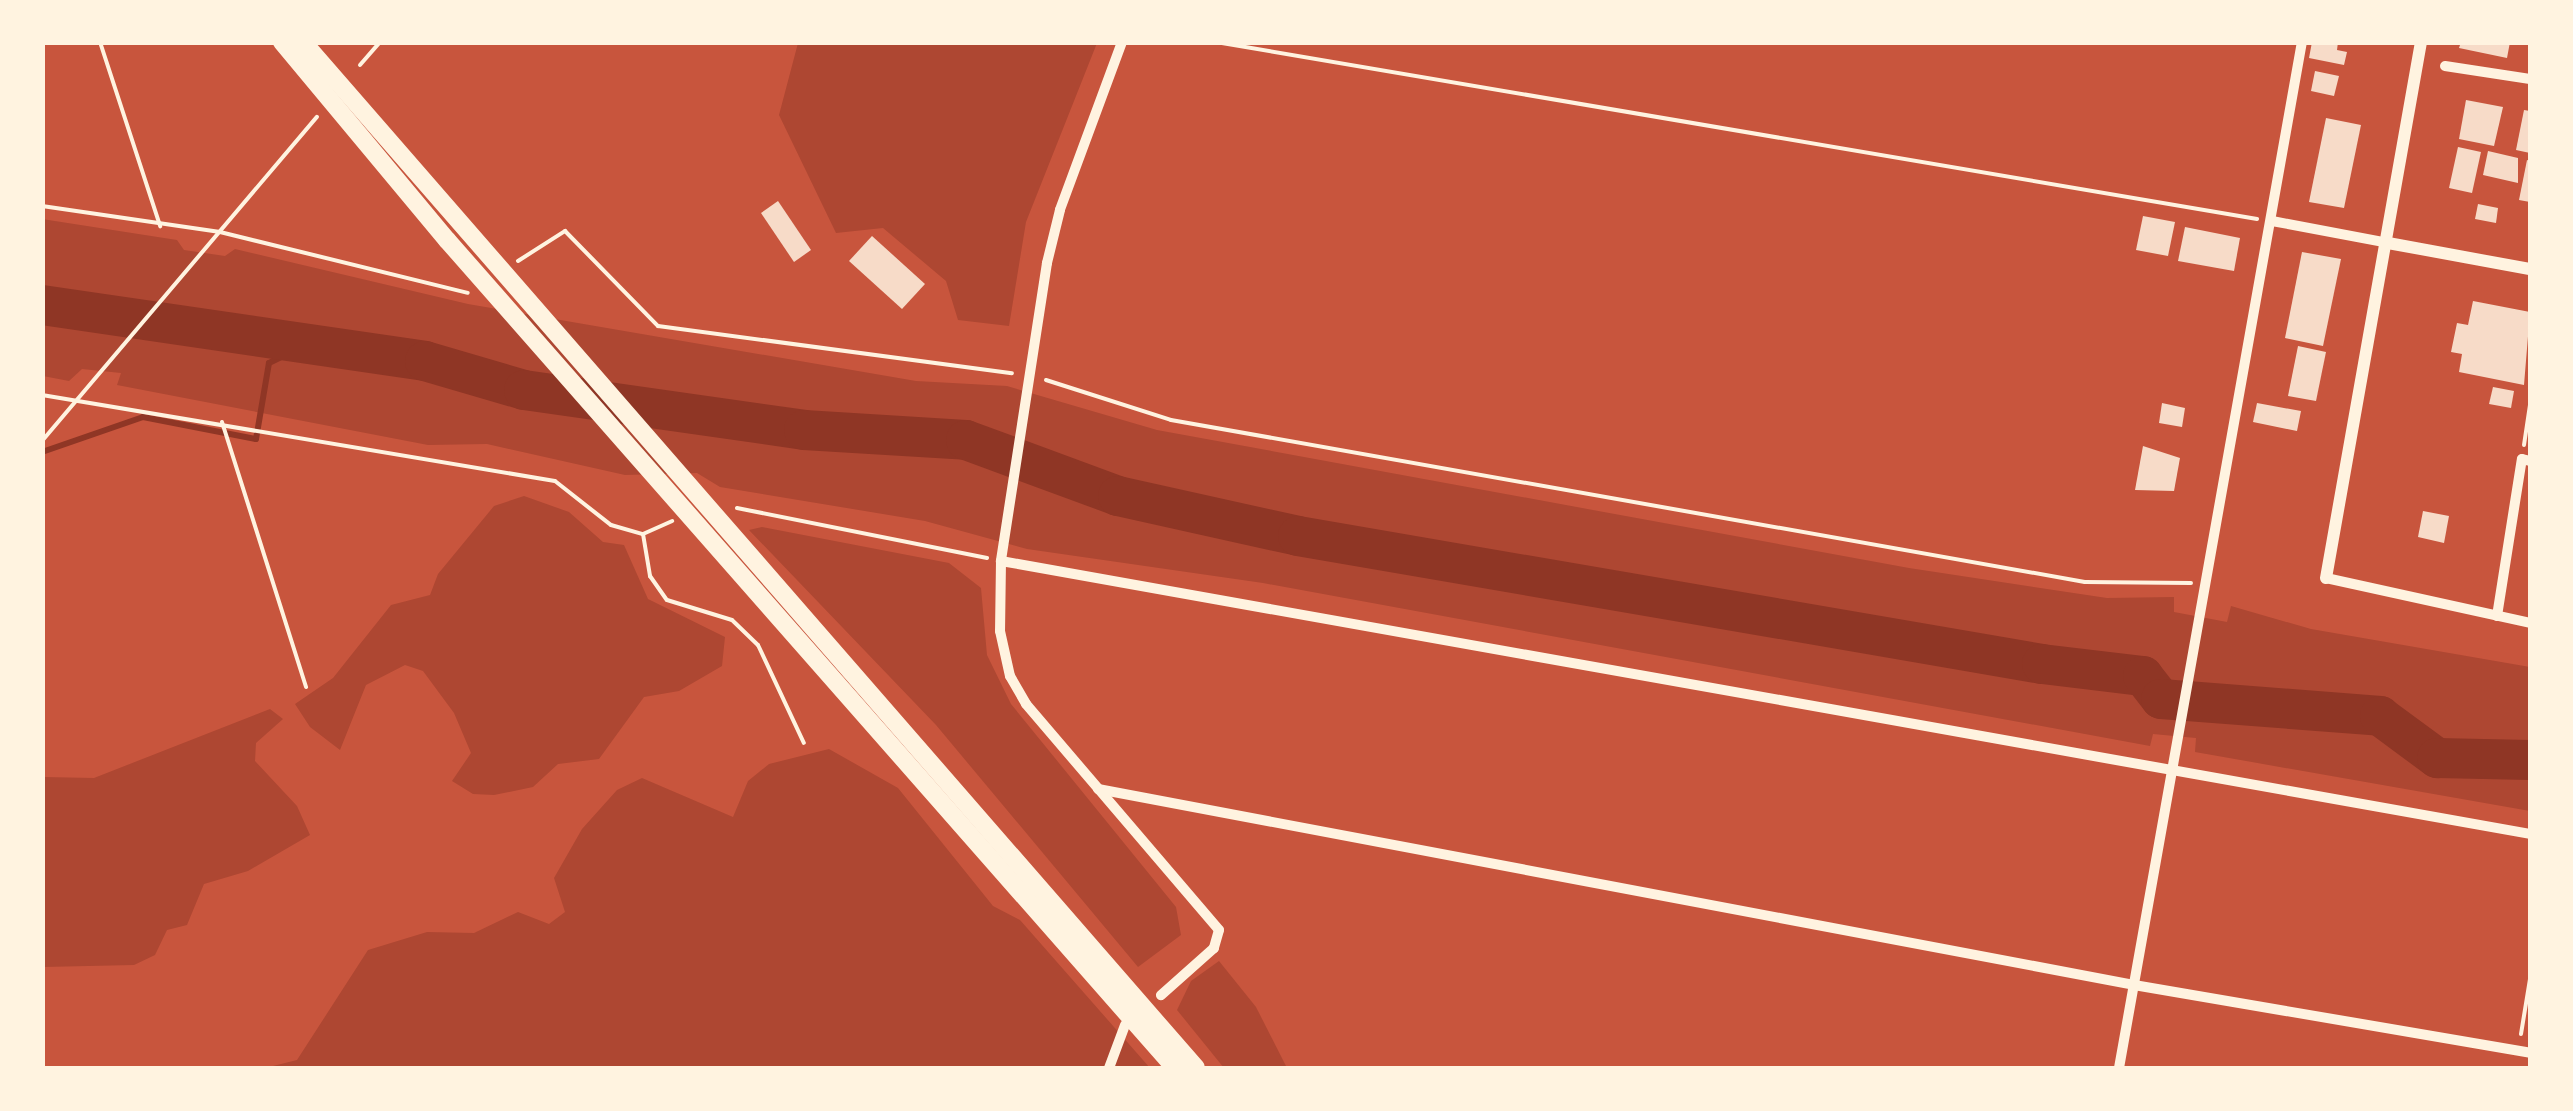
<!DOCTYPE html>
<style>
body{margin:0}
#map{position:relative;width:2573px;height:1111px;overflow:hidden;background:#c8553d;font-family:Manrope,sans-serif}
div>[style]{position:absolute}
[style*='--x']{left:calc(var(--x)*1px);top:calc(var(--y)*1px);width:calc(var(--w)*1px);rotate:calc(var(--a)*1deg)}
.green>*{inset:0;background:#ae4732}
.stream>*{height:6px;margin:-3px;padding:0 3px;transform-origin:3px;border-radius:3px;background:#8f3625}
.river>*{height:40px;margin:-20px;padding:0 20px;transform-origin:20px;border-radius:20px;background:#8f3625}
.building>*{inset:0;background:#f7dbc8}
.path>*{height:4px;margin:-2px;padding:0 2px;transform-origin:2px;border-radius:2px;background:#fff3e0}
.minor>*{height:10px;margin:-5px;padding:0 5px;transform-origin:5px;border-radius:5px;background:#fff3e0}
.tertiary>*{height:12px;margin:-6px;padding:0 6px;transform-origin:6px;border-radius:6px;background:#fff3e0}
.motorway>*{height:18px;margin:-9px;padding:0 9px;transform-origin:9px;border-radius:9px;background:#fff3e0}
span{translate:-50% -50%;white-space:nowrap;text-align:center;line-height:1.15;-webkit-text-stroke:8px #fff3e0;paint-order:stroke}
.frame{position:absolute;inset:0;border:45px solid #fff3e0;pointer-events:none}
</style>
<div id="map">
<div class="green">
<div style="clip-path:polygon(798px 43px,1097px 43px,1026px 222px,1009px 326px,958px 320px,946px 281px,883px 228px,836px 233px,779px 115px)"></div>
<div style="clip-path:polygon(42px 219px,177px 240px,184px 250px,225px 256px,235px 249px,468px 304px,916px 381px,1007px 386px,1157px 430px,1909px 568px,2107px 598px,2174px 597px,2174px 612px,2227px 622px,2231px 606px,2311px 629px,2530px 667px,2530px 811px,2195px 752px,2196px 738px,2153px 734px,2150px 746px,1263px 583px,1027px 549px,925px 521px,720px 487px,697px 473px,625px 475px,487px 444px,428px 445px,117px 385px,121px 373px,82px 369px,69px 381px,43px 376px)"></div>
<div style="clip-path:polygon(524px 496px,569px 512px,603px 542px,624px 545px,648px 599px,725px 637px,722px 666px,679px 691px,644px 697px,599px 759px,558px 764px,533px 787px,494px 795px,473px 794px,452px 781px,471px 753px,454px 713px,423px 671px,405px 665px,366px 685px,340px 750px,310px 727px,295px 704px,333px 678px,391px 605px,430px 595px,438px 574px,494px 506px)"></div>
<div style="clip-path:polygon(762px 527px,949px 563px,981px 588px,987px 655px,1011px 704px,1176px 907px,1181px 935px,1138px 967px,936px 725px,749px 530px)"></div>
<div style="clip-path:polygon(270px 709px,283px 719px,256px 743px,255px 761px,297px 806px,310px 835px,248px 871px,204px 884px,187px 925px,167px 930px,155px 955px,134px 965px,43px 967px,43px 777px,94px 778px)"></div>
<div style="clip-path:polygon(829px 749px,898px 788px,993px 906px,1020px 920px,1150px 1068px,265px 1068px,297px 1060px,368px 950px,427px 932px,474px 933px,518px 912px,549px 924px,565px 912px,554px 878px,582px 829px,617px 790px,642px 778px,733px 817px,748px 781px,769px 764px)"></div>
<div style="clip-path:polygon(1219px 961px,1256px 1007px,1287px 1068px,1224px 1068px,1177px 1010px,1191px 981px)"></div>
</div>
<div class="stream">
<div style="--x:42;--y:452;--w:107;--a:-19.1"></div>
<div style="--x:143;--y:417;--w:115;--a:11"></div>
<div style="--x:256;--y:439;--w:77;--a:-80.3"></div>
<div style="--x:269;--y:363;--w:46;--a:-26"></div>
</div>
<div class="river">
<div style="--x:42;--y:305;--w:387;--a:8.3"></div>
<div style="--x:425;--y:361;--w:103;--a:16.3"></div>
<div style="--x:524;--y:390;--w:283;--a:8.1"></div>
<div style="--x:804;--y:430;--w:162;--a:3.5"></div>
<div style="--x:966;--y:440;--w:162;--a:20.2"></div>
<div style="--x:1118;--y:496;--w:184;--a:12.5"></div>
<div style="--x:1298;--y:536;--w:755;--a:9.76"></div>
<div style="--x:2042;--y:664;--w:102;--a:6.8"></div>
<div style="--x:2143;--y:676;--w:29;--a:52"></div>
<div style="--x:2161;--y:699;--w:220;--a:4.4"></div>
<div style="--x:2380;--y:716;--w:71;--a:36.4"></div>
<div style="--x:2437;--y:758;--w:93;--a:1.2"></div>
</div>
<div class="building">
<div style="clip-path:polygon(2312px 42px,2338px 42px,2337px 50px,2347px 52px,2344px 65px,2309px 58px)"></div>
<div style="clip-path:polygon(2461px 42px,2510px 42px,2507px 58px,2459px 48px)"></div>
<div style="clip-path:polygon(2315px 71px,2339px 76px,2334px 96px,2311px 91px)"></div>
<div style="clip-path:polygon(2466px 100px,2503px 107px,2494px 146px,2459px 139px)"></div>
<div style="clip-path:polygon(2524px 110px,2530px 111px,2530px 153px,2516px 150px)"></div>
<div style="clip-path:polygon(2326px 118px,2361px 125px,2344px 208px,2309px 202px)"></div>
<div style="clip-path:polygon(2458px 147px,2481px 152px,2472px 193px,2449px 188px)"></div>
<div style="clip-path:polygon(2488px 151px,2518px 158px,2518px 183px,2483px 175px)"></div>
<div style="clip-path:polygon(2527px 160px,2530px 161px,2530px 202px,2519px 200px)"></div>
<div style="clip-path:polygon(778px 201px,811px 250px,794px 262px,761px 213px)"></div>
<div style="clip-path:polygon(2478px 204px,2498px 208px,2496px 223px,2475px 219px)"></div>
<div style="clip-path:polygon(2143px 216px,2175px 222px,2168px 256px,2136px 250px)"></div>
<div style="clip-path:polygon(2185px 227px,2240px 238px,2234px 271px,2178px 261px)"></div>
<div style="clip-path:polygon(872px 236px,925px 284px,902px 309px,849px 261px)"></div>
<div style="clip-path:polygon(2302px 252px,2341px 259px,2323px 346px,2285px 338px)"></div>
<div style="clip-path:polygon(2473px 301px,2530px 312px,2524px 385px,2459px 372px,2462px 354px,2451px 352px,2457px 323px,2468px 325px)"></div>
<div style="clip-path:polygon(2298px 346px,2326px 352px,2316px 401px,2288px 396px)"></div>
<div style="clip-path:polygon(2493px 387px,2514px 391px,2511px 408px,2489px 404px)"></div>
<div style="clip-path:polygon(2162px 403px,2185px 408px,2182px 427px,2159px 423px)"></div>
<div style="clip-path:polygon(2257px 403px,2301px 411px,2297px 431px,2253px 422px)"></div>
<div style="clip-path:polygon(2143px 446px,2180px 458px,2174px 491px,2135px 490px)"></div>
<div style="clip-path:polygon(2423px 511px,2449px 516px,2444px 543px,2418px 537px)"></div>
</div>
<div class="path">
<div style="--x:100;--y:42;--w:194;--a:71.9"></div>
<div style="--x:1216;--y:42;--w:1056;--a:9.65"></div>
<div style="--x:360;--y:65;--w:30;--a:-49"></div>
<div style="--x:42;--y:206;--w:180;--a:8.3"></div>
<div style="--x:220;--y:232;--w:255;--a:13.8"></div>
<div style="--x:518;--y:261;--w:56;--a:-32.6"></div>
<div style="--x:565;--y:231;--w:133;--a:45.6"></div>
<div style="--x:658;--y:326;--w:357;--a:7.6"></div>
<div style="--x:1046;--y:380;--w:131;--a:17.7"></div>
<div style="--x:1171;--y:420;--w:928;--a:10.05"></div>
<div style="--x:2085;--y:582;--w:106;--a:0.5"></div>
<div style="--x:42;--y:395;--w:520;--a:9.52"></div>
<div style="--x:555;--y:481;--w:71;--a:38.2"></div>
<div style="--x:611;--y:525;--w:33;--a:16"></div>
<div style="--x:643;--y:534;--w:32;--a:-24"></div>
<div style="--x:222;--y:422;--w:278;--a:72.4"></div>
<div style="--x:42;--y:441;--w:425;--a:-49.7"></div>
<div style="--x:2524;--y:445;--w:40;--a:-81.5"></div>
<div style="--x:737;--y:508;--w:255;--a:11.3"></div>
<div style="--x:643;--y:534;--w:43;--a:80.5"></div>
<div style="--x:650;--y:576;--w:29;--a:55"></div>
<div style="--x:667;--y:600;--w:68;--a:17.1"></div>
<div style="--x:732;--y:620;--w:36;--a:44"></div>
<div style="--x:758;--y:645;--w:108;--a:64.9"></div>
<div style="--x:2521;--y:1034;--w:56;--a:-80.7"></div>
</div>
<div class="minor">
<div style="--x:1122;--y:42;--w:179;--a:110.3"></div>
<div style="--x:1060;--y:210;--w:55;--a:103.8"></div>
<div style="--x:1047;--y:263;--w:302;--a:98.8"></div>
<div style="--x:1001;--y:561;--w:70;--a:90.8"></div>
<div style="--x:1000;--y:631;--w:46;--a:77.5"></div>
<div style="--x:1010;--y:676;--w:32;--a:60"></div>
<div style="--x:1026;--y:704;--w:297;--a:49.5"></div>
<div style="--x:1219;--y:930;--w:19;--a:106"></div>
<div style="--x:1214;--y:948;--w:71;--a:138.4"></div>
<div style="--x:2445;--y:66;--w:86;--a:8.7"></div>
<div style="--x:2272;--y:221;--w:118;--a:10.7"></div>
<div style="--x:1001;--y:561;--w:1553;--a:10.12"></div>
<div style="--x:2326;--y:578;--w:209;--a:12.4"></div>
<div style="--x:2497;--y:616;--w:159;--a:-81"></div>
<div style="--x:2522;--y:459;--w:8;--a:14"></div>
<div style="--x:1098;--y:789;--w:1054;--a:10.71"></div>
<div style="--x:2134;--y:985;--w:402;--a:9.7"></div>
<div style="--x:1109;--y:1068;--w:46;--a:-69.6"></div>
<div style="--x:2119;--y:1068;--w:1042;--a:-79.89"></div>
</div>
<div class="tertiary">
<div style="--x:2388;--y:243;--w:144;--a:10.4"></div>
<div style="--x:2326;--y:578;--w:544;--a:-79.95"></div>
</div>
<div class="motorway">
<div style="--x:282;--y:42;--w:258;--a:50.2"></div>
<div style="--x:447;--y:240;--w:1103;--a:48.68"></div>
<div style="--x:303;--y:42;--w:1360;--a:48.96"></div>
</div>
<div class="frame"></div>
</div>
